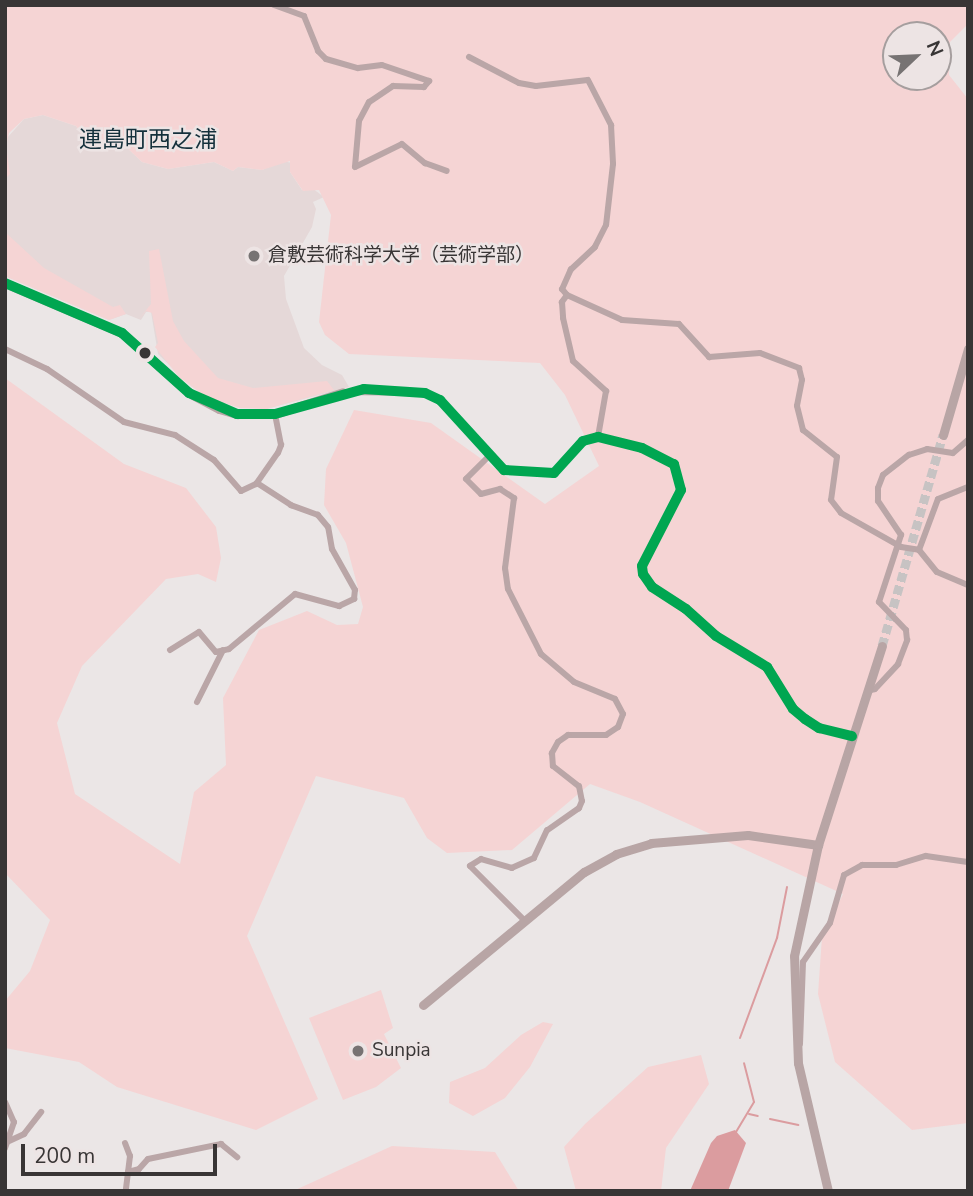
<!DOCTYPE html>
<meta charset="utf-8">
<style>
body{margin:0}
#map{position:relative;width:973px;height:1196px;overflow:hidden;background:#ebe6e6;font-family:"Nunito Sans","Noto Sans JP",sans-serif}
div>[style]{position:absolute}
[style*='--x']{left:calc(var(--x)*1px);top:calc(var(--y)*1px);width:calc(var(--w)*1px);rotate:calc(var(--a)*1deg)}
.built>*{inset:0;background:#e5d8d8}
.green>*{inset:0;background:#f5d4d4}
.water>*{inset:0;background:#db9c9f}
.stream>*{height:2px;margin:-1px;padding:0 1px;transform-origin:1px;border-radius:1px;background:#db9c9f}
.secondary-tunnel>*{height:9px;margin-top:-4.5px;transform-origin:0;background:repeating-linear-gradient(90deg,#c7c3c3 0 9px,transparent 0 13.5px)}
.street>*{height:6px;margin:-3px;padding:0 3px;transform-origin:3px;border-radius:3px;background:#baa6a7}
.secondary>*{height:9px;margin:-4.5px;padding:0 4.5px;transform-origin:4.5px;border-radius:4.5px;background:#b8a5a5}
.bus-1>*{height:10px;margin:-5px;padding:0 5px;transform-origin:5px;border-radius:5px;background:#00a651}
.dots>*{width:19px;height:19px;translate:-50% -50%;box-sizing:border-box;border:4px solid #ede4e4;border-radius:50%}
span{translate:-50% -50%;white-space:nowrap;text-align:center;line-height:1.15;-webkit-text-stroke:5px #ede4e4;paint-order:stroke}
.poi-label{font-size:19px;color:#383535}
.left{translate:0 -50%;text-align:left}
.quarter-label{font-size:23px;color:#14303b}
.frame{position:absolute;inset:0;border:7px solid #383535;pointer-events:none}
.north{position:absolute;left:882px;top:21px;width:70px;height:70px;box-sizing:border-box;background:#ede4e4;border:2px solid #a59e9e;border-radius:50%;rotate:67deg;font-size:19px;font-weight:700;line-height:28px;text-align:center;color:#383535}
.north::after{content:'';display:block;margin:auto;width:24px;height:32px;background:#777373;clip-path:polygon(50% 0,100% 100%,50% 72%,0 100%)}
.scale{position:absolute;left:21px;top:1144px;width:196px;height:32px;box-sizing:border-box;border:4px solid #383535;border-top:0;padding-left:9px;font-size:21px;line-height:24px;white-space:nowrap;color:#383535;-webkit-text-stroke:5px #ede4e4;paint-order:stroke}
</style>
<div id="map">
<div class="built">
<div style="clip-path:polygon(43px 115px,76px 126px,87px 137px,121px 142px,142px 162px,168px 169px,214px 162px,233px 171px,238px 167px,262px 170px,283px 161px,292px 163px,290px 172px,302px 190px,312px 188px,324px 197px,313px 202px,316px 209px,312px 227px,284px 276px,286px 299px,304px 348px,322px 365px,342px 375px,349px 387px,266px 409px,220px 402px,191px 386px,158px 354px,151px 312px,146px 312px,141px 320px,126px 314px,109px 320px,5px 276px,7px 138px,24px 119px)"></div>
</div>
<div class="green">
<div style="clip-path:polygon(evenodd,5px 5px,968px 5px,968px 24px,950px 42px,949px 75px,968px 99px,968px 1123px,912px 1130px,835px 1062px,818px 994px,822px 937px,843px 894px,640px 802px,590px 784px,512px 850px,447px 853px,427px 838px,404px 798px,316px 776px,247px 936px,318px 1099px,256px 1130px,117px 1087px,79px 1062px,5px 1048px,5px 1001px,30px 971px,50px 920px,5px 873px,5px 378px,124px 464px,186px 488px,216px 527px,221px 558px,216px 582px,198px 574px,166px 579px,82px 666px,57px 723px,75px 794px,180px 864px,194px 792px,226px 765px,223px 698px,259px 630px,307px 611px,337px 625px,358px 624px,363px 607px,346px 543px,324px 505px,326px 469px,354px 410px,431px 423px,545px 504px,599px 466px,565px 395px,540px 363px,349px 354px,325px 335px,319px 322px,331px 215px,319px 190px,303px 191px,290px 172px,290px 161px,262px 170px,238px 167px,233px 171px,214px 162px,168px 169px,142px 162px,121px 142px,85px 138px,76px 126px,43px 115px,24px 119px,9px 133px,6px 146px,10px 174px,5px 179px,5px 5px,896px 35px,938px 35px,938px 77px,896px 77px,896px 35px)"></div>
<div style="clip-path:polygon(5px 232px,44px 268px,113px 307px,120px 305px,126px 314px,109px 320px,5px 276px)"></div>
<div style="clip-path:polygon(159px 249px,173px 321px,184px 341px,218px 378px,253px 388px,327px 381px,334px 390px,266px 409px,240px 408px,206px 397px,179px 377px,155px 347px,158px 343px,152px 313px,146px 311px,139px 319px,151px 304px,149px 251px)"></div>
<div style="clip-path:polygon(381px 990px,393px 1028px,384px 1034px,401px 1068px,376px 1087px,343px 1100px,309px 1018px)"></div>
<div style="clip-path:polygon(543px 1022px,553px 1024px,530px 1067px,505px 1098px,473px 1116px,449px 1103px,450px 1082px,485px 1068px,521px 1035px)"></div>
<div style="clip-path:polygon(701px 1055px,709px 1084px,666px 1148px,661px 1191px,576px 1191px,564px 1147px,585px 1124px,648px 1067px)"></div>
<div style="clip-path:polygon(392px 1146px,495px 1152px,519px 1191px,293px 1191px)"></div>
</div>
<div class="water">
<div style="clip-path:polygon(735px 1130px,746px 1143px,728px 1191px,690px 1191px,711px 1143px,717px 1136px)"></div>
</div>
<div class="stream">
<div style="--x:740;--y:1038;--w:107;--a:-69.7"></div>
<div style="--x:777;--y:938;--w:52;--a:-78.9"></div>
<div style="--x:749;--y:1114;--w:9;--a:13"></div>
<div style="--x:770;--y:1119;--w:29;--a:12"></div>
<div style="--x:736;--y:1132;--w:35;--a:-59"></div>
<div style="--x:754;--y:1102;--w:40;--a:-104.4"></div>
</div>
<div class="secondary-tunnel">
<div style="--x:882;--y:646;--w:220;--a:-73.9"></div>
</div>
<div class="street">
<div style="--x:274;--y:5;--w:32;--a:20"></div>
<div style="--x:304;--y:16;--w:38;--a:68"></div>
<div style="--x:318;--y:51;--w:11;--a:45"></div>
<div style="--x:326;--y:59;--w:33;--a:16"></div>
<div style="--x:358;--y:68;--w:24;--a:-7"></div>
<div style="--x:382;--y:65;--w:50;--a:18.8"></div>
<div style="--x:429;--y:81;--w:8;--a:130"></div>
<div style="--x:424;--y:87;--w:31;--a:-178"></div>
<div style="--x:393;--y:86;--w:29;--a:146"></div>
<div style="--x:369;--y:102;--w:21;--a:118"></div>
<div style="--x:359;--y:121;--w:46;--a:95"></div>
<div style="--x:355;--y:167;--w:52;--a:-26.1"></div>
<div style="--x:402;--y:144;--w:30;--a:40"></div>
<div style="--x:425;--y:163;--w:23;--a:20"></div>
<div style="--x:469;--y:57;--w:56;--a:27.5"></div>
<div style="--x:519;--y:83;--w:17;--a:10"></div>
<div style="--x:536;--y:86;--w:52;--a:-6.6"></div>
<div style="--x:588;--y:80;--w:51;--a:62.9"></div>
<div style="--x:611;--y:125;--w:39;--a:87"></div>
<div style="--x:613;--y:164;--w:61;--a:96.5"></div>
<div style="--x:606;--y:225;--w:25;--a:117"></div>
<div style="--x:595;--y:247;--w:33;--a:137"></div>
<div style="--x:571;--y:269;--w:22;--a:114"></div>
<div style="--x:562;--y:289;--w:8;--a:50"></div>
<div style="--x:567;--y:295;--w:60;--a:24.4"></div>
<div style="--x:622;--y:320;--w:57;--a:4"></div>
<div style="--x:679;--y:324;--w:45;--a:47.7"></div>
<div style="--x:709;--y:357;--w:51;--a:-4.5"></div>
<div style="--x:760;--y:353;--w:42;--a:21"></div>
<div style="--x:799;--y:368;--w:12;--a:76"></div>
<div style="--x:802;--y:380;--w:26;--a:101"></div>
<div style="--x:797;--y:406;--w:25;--a:76"></div>
<div style="--x:803;--y:430;--w:43;--a:38.5"></div>
<div style="--x:837;--y:457;--w:43;--a:97.9"></div>
<div style="--x:831;--y:500;--w:16;--a:52"></div>
<div style="--x:841;--y:513;--w:69;--a:29.5"></div>
<div style="--x:901;--y:547;--w:18;--a:9"></div>
<div style="--x:919;--y:550;--w:54;--a:-69.6"></div>
<div style="--x:938;--y:499;--w:32;--a:-22"></div>
<div style="--x:567;--y:295;--w:9;--a:126"></div>
<div style="--x:562;--y:302;--w:16;--a:86"></div>
<div style="--x:563;--y:318;--w:44;--a:76.9"></div>
<div style="--x:573;--y:361;--w:45;--a:42.3"></div>
<div style="--x:606;--y:391;--w:47;--a:99.9"></div>
<div style="--x:5;--y:349;--w:47;--a:25.5"></div>
<div style="--x:47;--y:369;--w:93;--a:34.5"></div>
<div style="--x:124;--y:422;--w:53;--a:14.3"></div>
<div style="--x:175;--y:435;--w:46;--a:32.7"></div>
<div style="--x:214;--y:460;--w:41;--a:48.9"></div>
<div style="--x:241;--y:491;--w:17;--a:-25"></div>
<div style="--x:256;--y:484;--w:38;--a:-55"></div>
<div style="--x:278;--y:453;--w:9;--a:-69"></div>
<div style="--x:281;--y:445;--w:32;--a:-101"></div>
<div style="--x:343;--y:392;--w:82;--a:0.7"></div>
<div style="--x:425;--y:393;--w:17;--a:25"></div>
<div style="--x:440;--y:400;--w:95;--a:47.6"></div>
<div style="--x:504;--y:470;--w:50;--a:3.4"></div>
<div style="--x:554;--y:473;--w:43;--a:-47.8"></div>
<div style="--x:583;--y:441;--w:16;--a:-15"></div>
<div style="--x:598;--y:437;--w:45;--a:14"></div>
<div style="--x:642;--y:448;--w:36;--a:27"></div>
<div style="--x:674;--y:464;--w:27;--a:75"></div>
<div style="--x:681;--y:490;--w:85;--a:117.2"></div>
<div style="--x:642;--y:566;--w:8;--a:83"></div>
<div style="--x:643;--y:574;--w:16;--a:55"></div>
<div style="--x:652;--y:587;--w:40;--a:32.9"></div>
<div style="--x:686;--y:609;--w:40;--a:42"></div>
<div style="--x:716;--y:636;--w:60;--a:31.3"></div>
<div style="--x:767;--y:667;--w:49;--a:58.2"></div>
<div style="--x:793;--y:709;--w:16;--a:40"></div>
<div style="--x:805;--y:719;--w:17;--a:33"></div>
<div style="--x:819;--y:728;--w:34;--a:14"></div>
<div style="--x:488;--y:457;--w:31;--a:135"></div>
<div style="--x:466;--y:479;--w:21;--a:45"></div>
<div style="--x:481;--y:494;--w:20;--a:-15"></div>
<div style="--x:500;--y:489;--w:17;--a:33"></div>
<div style="--x:514;--y:498;--w:71;--a:97.3"></div>
<div style="--x:505;--y:568;--w:21;--a:82"></div>
<div style="--x:508;--y:589;--w:73;--a:63.1"></div>
<div style="--x:541;--y:654;--w:43;--a:40.3"></div>
<div style="--x:574;--y:682;--w:44;--a:22.5"></div>
<div style="--x:615;--y:699;--w:17;--a:62"></div>
<div style="--x:623;--y:714;--w:14;--a:111"></div>
<div style="--x:618;--y:727;--w:14;--a:146"></div>
<div style="--x:606;--y:735;--w:38;--a:180"></div>
<div style="--x:568;--y:735;--w:12;--a:145"></div>
<div style="--x:558;--y:742;--w:13;--a:119"></div>
<div style="--x:552;--y:753;--w:13;--a:86"></div>
<div style="--x:553;--y:766;--w:33;--a:38"></div>
<div style="--x:579;--y:786;--w:15;--a:79"></div>
<div style="--x:582;--y:801;--w:8;--a:113"></div>
<div style="--x:579;--y:808;--w:39;--a:145"></div>
<div style="--x:547;--y:830;--w:31;--a:115"></div>
<div style="--x:534;--y:858;--w:24;--a:156"></div>
<div style="--x:512;--y:868;--w:32;--a:-164"></div>
<div style="--x:481;--y:859;--w:13;--a:148"></div>
<div style="--x:470;--y:866;--w:78;--a:45"></div>
<div style="--x:919;--y:550;--w:28;--a:51"></div>
<div style="--x:937;--y:572;--w:34;--a:23"></div>
<div style="--x:170;--y:650;--w:34;--a:-32"></div>
<div style="--x:199;--y:632;--w:26;--a:50"></div>
<div style="--x:216;--y:652;--w:13;--a:-13"></div>
<div style="--x:229;--y:649;--w:86;--a:-39.8"></div>
<div style="--x:295;--y:594;--w:46;--a:15.3"></div>
<div style="--x:339;--y:606;--w:17;--a:-25"></div>
<div style="--x:354;--y:599;--w:9;--a:-84"></div>
<div style="--x:355;--y:590;--w:47;--a:-119.3"></div>
<div style="--x:332;--y:549;--w:22;--a:-100"></div>
<div style="--x:328;--y:527;--w:16;--a:-130"></div>
<div style="--x:318;--y:515;--w:29;--a:-160"></div>
<div style="--x:291;--y:505;--w:40;--a:-147.1"></div>
<div style="--x:867;--y:691;--w:8;--a:-14"></div>
<div style="--x:875;--y:689;--w:34;--a:-47"></div>
<div style="--x:898;--y:664;--w:26;--a:-69"></div>
<div style="--x:907;--y:640;--w:10;--a:-96"></div>
<div style="--x:906;--y:630;--w:39;--a:-134"></div>
<div style="--x:879;--y:602;--w:71;--a:-71.8"></div>
<div style="--x:901;--y:535;--w:41;--a:-124.1"></div>
<div style="--x:878;--y:501;--w:13;--a:-90"></div>
<div style="--x:878;--y:488;--w:14;--a:-69"></div>
<div style="--x:883;--y:475;--w:33;--a:-38"></div>
<div style="--x:909;--y:455;--w:19;--a:-18"></div>
<div style="--x:927;--y:449;--w:26;--a:9"></div>
<div style="--x:953;--y:453;--w:20;--a:-41"></div>
<div style="--x:197;--y:702;--w:58;--a:-63.4"></div>
<div style="--x:800;--y:1044;--w:82;--a:-87.9"></div>
<div style="--x:803;--y:962;--w:47;--a:-55.3"></div>
<div style="--x:830;--y:923;--w:50;--a:-73.7"></div>
<div style="--x:844;--y:875;--w:21;--a:-29"></div>
<div style="--x:862;--y:865;--w:34;--a:0"></div>
<div style="--x:896;--y:865;--w:31;--a:-17"></div>
<div style="--x:926;--y:856;--w:42;--a:8.1"></div>
<div style="--x:5;--y:1102;--w:22;--a:66"></div>
<div style="--x:14;--y:1122;--w:28;--a:109"></div>
<div style="--x:7;--y:1142;--w:19;--a:-25"></div>
<div style="--x:24;--y:1134;--w:28;--a:-52"></div>
<div style="--x:125;--y:1143;--w:14;--a:69"></div>
<div style="--x:130;--y:1156;--w:35;--a:97"></div>
<div style="--x:128;--y:1172;--w:11;--a:-15"></div>
<div style="--x:139;--y:1169;--w:13;--a:-48"></div>
<div style="--x:148;--y:1159;--w:75;--a:-11.6"></div>
<div style="--x:221;--y:1144;--w:21;--a:39"></div>
</div>
<div class="secondary">
<div style="--x:5;--y:283;--w:127;--a:23.1"></div>
<div style="--x:122;--y:333;--w:90;--a:41.8"></div>
<div style="--x:189;--y:393;--w:34;--a:28"></div>
<div style="--x:219;--y:409;--w:19;--a:16"></div>
<div style="--x:237;--y:414;--w:38;--a:0"></div>
<div style="--x:275;--y:414;--w:71;--a:-17.9"></div>
<div style="--x:943;--y:435;--w:90;--a:-73.8"></div>
<div style="--x:423;--y:1005;--w:209;--a:-39.6"></div>
<div style="--x:584;--y:872;--w:37;--a:-29"></div>
<div style="--x:616;--y:854;--w:37;--a:-17"></div>
<div style="--x:651;--y:843;--w:97;--a:-4.7"></div>
<div style="--x:748;--y:835;--w:71;--a:8.1"></div>
<div style="--x:828;--y:1191;--w:131;--a:-103.2"></div>
<div style="--x:798;--y:1063;--w:107;--a:-92.1"></div>
<div style="--x:794;--y:956;--w:114;--a:-77.8"></div>
<div style="--x:818;--y:845;--w:209;--a:-72.2"></div>
</div>
<div class="bus-1">
<div style="--x:5;--y:283;--w:127;--a:23.1"></div>
<div style="--x:122;--y:333;--w:90;--a:41.8"></div>
<div style="--x:189;--y:393;--w:52;--a:23.6"></div>
<div style="--x:237;--y:414;--w:38;--a:0"></div>
<div style="--x:275;--y:414;--w:92;--a:-15.7"></div>
<div style="--x:364;--y:389;--w:61;--a:3.8"></div>
<div style="--x:425;--y:393;--w:17;--a:25"></div>
<div style="--x:440;--y:400;--w:95;--a:47.6"></div>
<div style="--x:504;--y:470;--w:50;--a:3.4"></div>
<div style="--x:554;--y:473;--w:43;--a:-47.8"></div>
<div style="--x:583;--y:441;--w:16;--a:-15"></div>
<div style="--x:598;--y:437;--w:45;--a:14"></div>
<div style="--x:642;--y:448;--w:36;--a:27"></div>
<div style="--x:674;--y:464;--w:27;--a:75"></div>
<div style="--x:681;--y:490;--w:85;--a:117.2"></div>
<div style="--x:642;--y:566;--w:8;--a:83"></div>
<div style="--x:643;--y:574;--w:16;--a:55"></div>
<div style="--x:652;--y:587;--w:40;--a:32.9"></div>
<div style="--x:686;--y:609;--w:40;--a:42"></div>
<div style="--x:716;--y:636;--w:60;--a:31.3"></div>
<div style="--x:767;--y:667;--w:49;--a:58.2"></div>
<div style="--x:793;--y:709;--w:16;--a:40"></div>
<div style="--x:805;--y:719;--w:17;--a:33"></div>
<div style="--x:819;--y:728;--w:34;--a:14"></div>
</div>
<div class="dots">
<div style="left:254px;top:256px;background:#777373"></div>
<div style="left:145px;top:353px;background:#383535"></div>
<div style="left:358px;top:1051px;background:#777373"></div>
</div>
<div class="poi-label">
<span class="left" style="left:268px;top:256px">倉敷芸術科学大学（芸術学部）</span>
<span class="left" style="left:372px;top:1051px">Sunpia</span>
</div>
<div class="quarter-label">
<span style="left:148px;top:140px">連島町西之浦</span>
</div>
<div class="frame"></div>
<div class="north">N</div>
<div class="scale">200 m</div>
</div>
